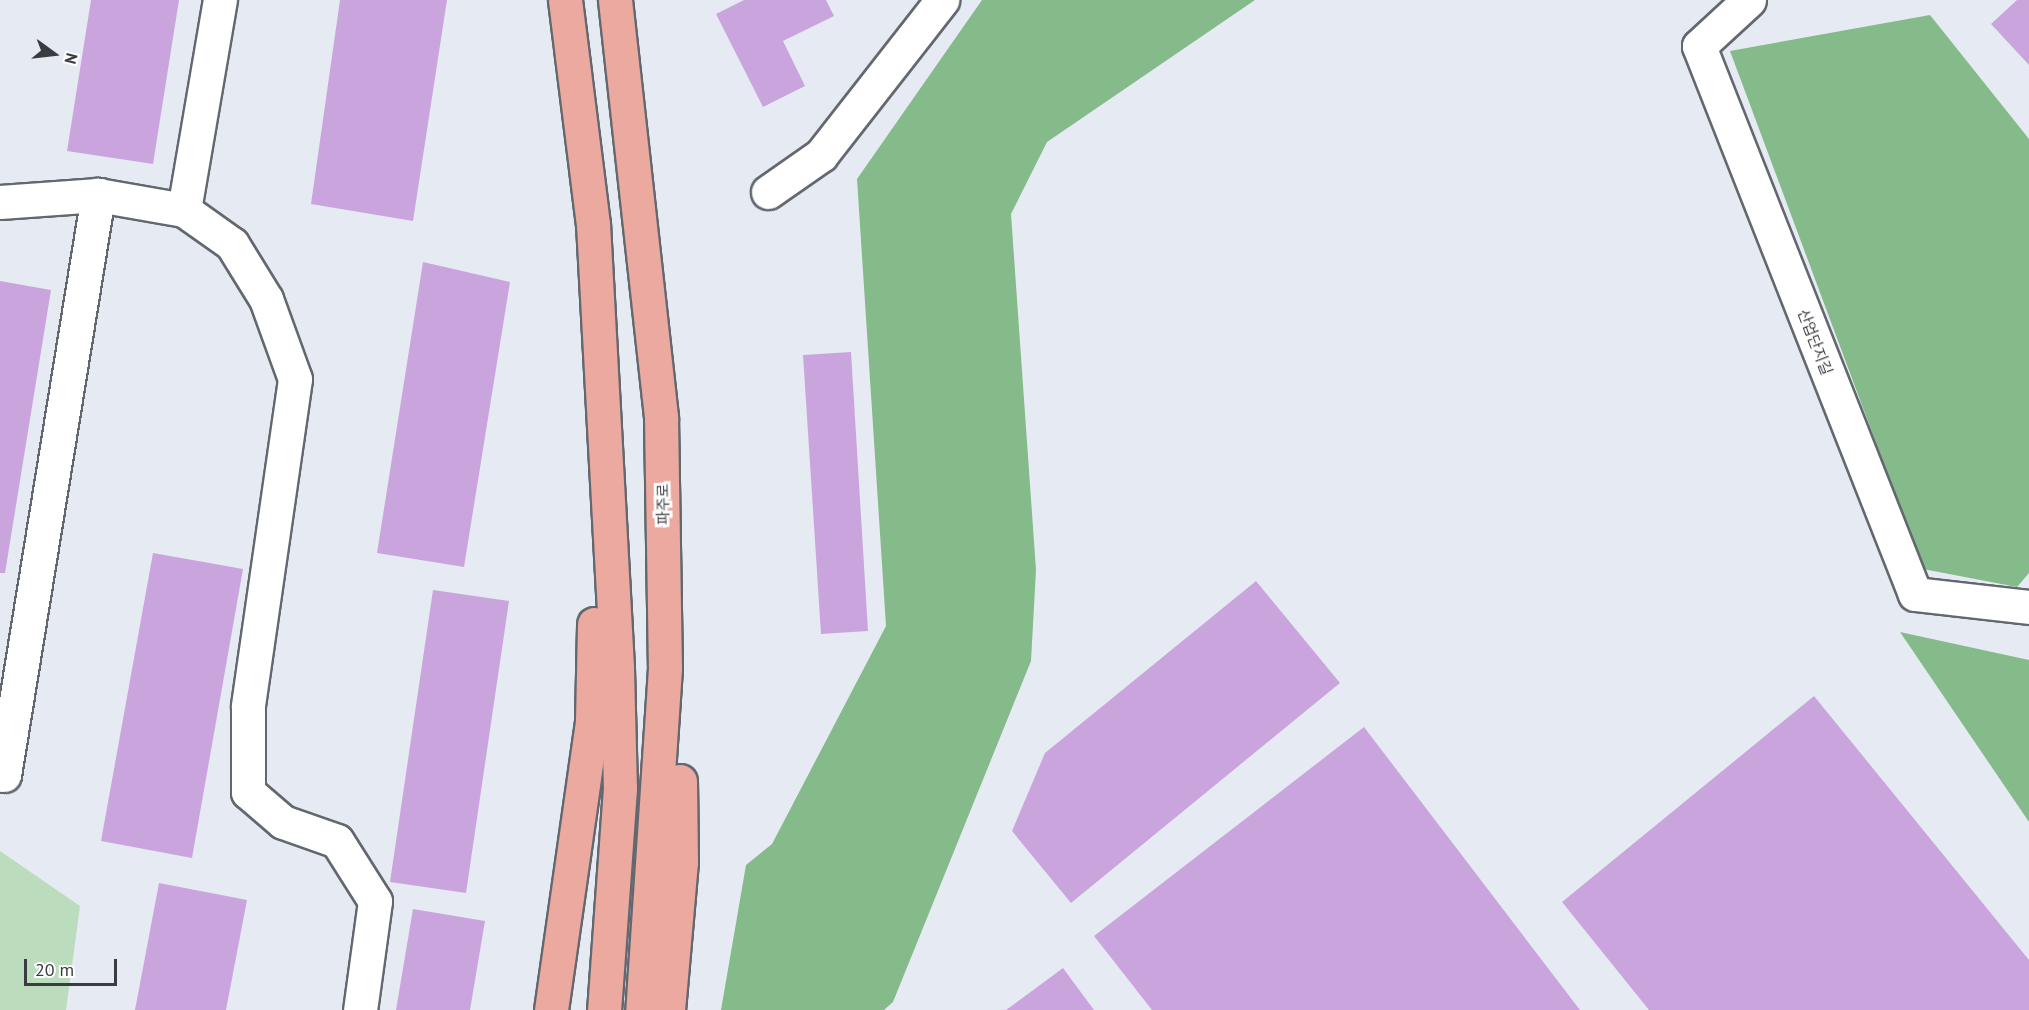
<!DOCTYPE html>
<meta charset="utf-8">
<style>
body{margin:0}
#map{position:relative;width:2029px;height:1010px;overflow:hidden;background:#e6ebf3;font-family:"PT Sans","Noto Sans KR",sans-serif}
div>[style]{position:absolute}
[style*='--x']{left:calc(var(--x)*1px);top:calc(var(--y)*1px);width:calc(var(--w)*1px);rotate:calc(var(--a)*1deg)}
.green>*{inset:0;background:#bbddbd}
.forest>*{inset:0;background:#85ba8a}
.building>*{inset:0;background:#caa5dd}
.roads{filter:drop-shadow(2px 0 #63686f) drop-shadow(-2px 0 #63686f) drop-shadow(0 2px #63686f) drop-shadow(0 -2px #63686f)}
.minor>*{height:33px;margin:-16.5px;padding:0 16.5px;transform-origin:16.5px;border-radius:16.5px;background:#fff}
.major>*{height:33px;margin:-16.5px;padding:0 16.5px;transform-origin:16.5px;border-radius:16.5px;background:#eba9a0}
span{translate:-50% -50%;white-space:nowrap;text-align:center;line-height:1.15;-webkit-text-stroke:6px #fff;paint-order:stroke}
.street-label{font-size:15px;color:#3a3c3f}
.north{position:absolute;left:24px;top:24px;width:60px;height:60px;-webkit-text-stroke:4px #fff;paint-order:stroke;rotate:105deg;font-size:16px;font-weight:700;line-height:24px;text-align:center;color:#3a3c3f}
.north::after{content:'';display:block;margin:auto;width:21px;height:27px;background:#3a3c3f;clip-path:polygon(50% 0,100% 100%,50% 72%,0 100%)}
.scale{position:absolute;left:24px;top:959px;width:93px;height:27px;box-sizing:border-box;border:3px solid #3a3c3f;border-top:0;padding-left:8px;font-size:18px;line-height:21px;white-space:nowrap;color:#3a3c3f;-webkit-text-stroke:4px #fff;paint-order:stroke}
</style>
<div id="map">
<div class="green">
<div style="clip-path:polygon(0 851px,80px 906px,66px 1010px,0 1010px)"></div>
</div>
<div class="forest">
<div style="clip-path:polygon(982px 0,1255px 0,1047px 142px,1011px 214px,1036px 570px,1031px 661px,893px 1002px,884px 1010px,721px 1010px,746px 865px,772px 844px,886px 626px,857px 179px)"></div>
<div style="clip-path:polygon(1930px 15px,2029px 139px,2029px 573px,2017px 587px,1923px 569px,1730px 51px)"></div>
<div style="clip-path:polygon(1900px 632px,2029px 660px,2029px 822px)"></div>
</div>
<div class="building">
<div style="clip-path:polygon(91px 0,179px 0,153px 164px,67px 151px)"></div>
<div style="clip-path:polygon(340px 0,447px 0,413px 221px,311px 204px)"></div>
<div style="clip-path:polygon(744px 0,826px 0,834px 16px,783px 41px,805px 86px,763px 107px,716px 14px)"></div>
<div style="clip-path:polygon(2017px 0,2029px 0,2029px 65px,1991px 24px)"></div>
<div style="clip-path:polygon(423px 262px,510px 282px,464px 567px,377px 553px)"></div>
<div style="clip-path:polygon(0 281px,51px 290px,5px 573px,0 573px)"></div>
<div style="clip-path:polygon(851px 352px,868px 631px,821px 634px,803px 355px)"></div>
<div style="clip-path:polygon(153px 553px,243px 569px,192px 858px,101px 841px)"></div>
<div style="clip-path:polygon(1256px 581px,1340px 683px,1071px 903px,1012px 831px,1045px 753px)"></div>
<div style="clip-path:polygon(433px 590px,509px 601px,466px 893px,390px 882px)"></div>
<div style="clip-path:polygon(1814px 696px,2029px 960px,2029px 1010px,1649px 1010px,1562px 902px)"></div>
<div style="clip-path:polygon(1364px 727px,1580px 1010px,1152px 1010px,1094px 936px)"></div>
<div style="clip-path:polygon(159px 883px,247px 900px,226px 1010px,135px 1010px)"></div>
<div style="clip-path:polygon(413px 909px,485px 921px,470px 1010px,396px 1010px)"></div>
<div style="clip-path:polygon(1063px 968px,1094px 1010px,1006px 1010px)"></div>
</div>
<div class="roads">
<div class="minor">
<div style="--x:1749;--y:0;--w:68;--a:137.4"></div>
<div style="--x:1699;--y:46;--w:589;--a:68.49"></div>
<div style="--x:1915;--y:594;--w:115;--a:6.5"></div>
<div style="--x:768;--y:192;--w:65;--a:-34.9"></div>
<div style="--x:821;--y:155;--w:197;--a:-52"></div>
<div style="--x:0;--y:202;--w:98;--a:-4.1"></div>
<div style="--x:98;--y:195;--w:87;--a:9.9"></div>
<div style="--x:184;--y:210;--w:59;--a:35.3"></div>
<div style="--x:232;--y:244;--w:65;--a:58.3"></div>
<div style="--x:266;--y:299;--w:85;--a:70.1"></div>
<div style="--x:295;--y:379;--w:331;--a:98.2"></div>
<div style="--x:248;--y:707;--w:85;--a:90"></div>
<div style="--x:248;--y:792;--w:46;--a:40.6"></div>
<div style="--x:283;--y:822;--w:57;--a:19.4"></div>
<div style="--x:337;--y:841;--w:71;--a:57.7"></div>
<div style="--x:375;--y:901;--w:110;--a:97.8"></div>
<div style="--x:184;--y:210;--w:213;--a:-80.3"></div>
<div style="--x:4;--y:775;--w:588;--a:-80.79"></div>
</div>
<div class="major">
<div style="--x:565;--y:0;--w:226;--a:82.9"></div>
<div style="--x:593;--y:224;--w:445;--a:86.9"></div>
<div style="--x:617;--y:668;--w:120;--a:88.6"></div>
<div style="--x:620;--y:788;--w:223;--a:94.1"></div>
<div style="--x:615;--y:0;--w:420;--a:83.7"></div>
<div style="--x:661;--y:417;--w:251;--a:89.1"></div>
<div style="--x:665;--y:668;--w:343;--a:93.8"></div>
<div style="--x:551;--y:1010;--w:292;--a:-81.9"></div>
<div style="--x:592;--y:721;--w:97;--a:-88.8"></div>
<div style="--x:668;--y:1010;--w:149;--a:-85"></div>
<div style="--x:681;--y:862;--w:81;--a:-90.7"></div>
</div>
</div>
<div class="street-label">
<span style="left:1815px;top:342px;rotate:69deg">산업단지길</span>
<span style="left:663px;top:504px;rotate:-91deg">파주로</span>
</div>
<div class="north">N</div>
<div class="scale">20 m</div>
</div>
